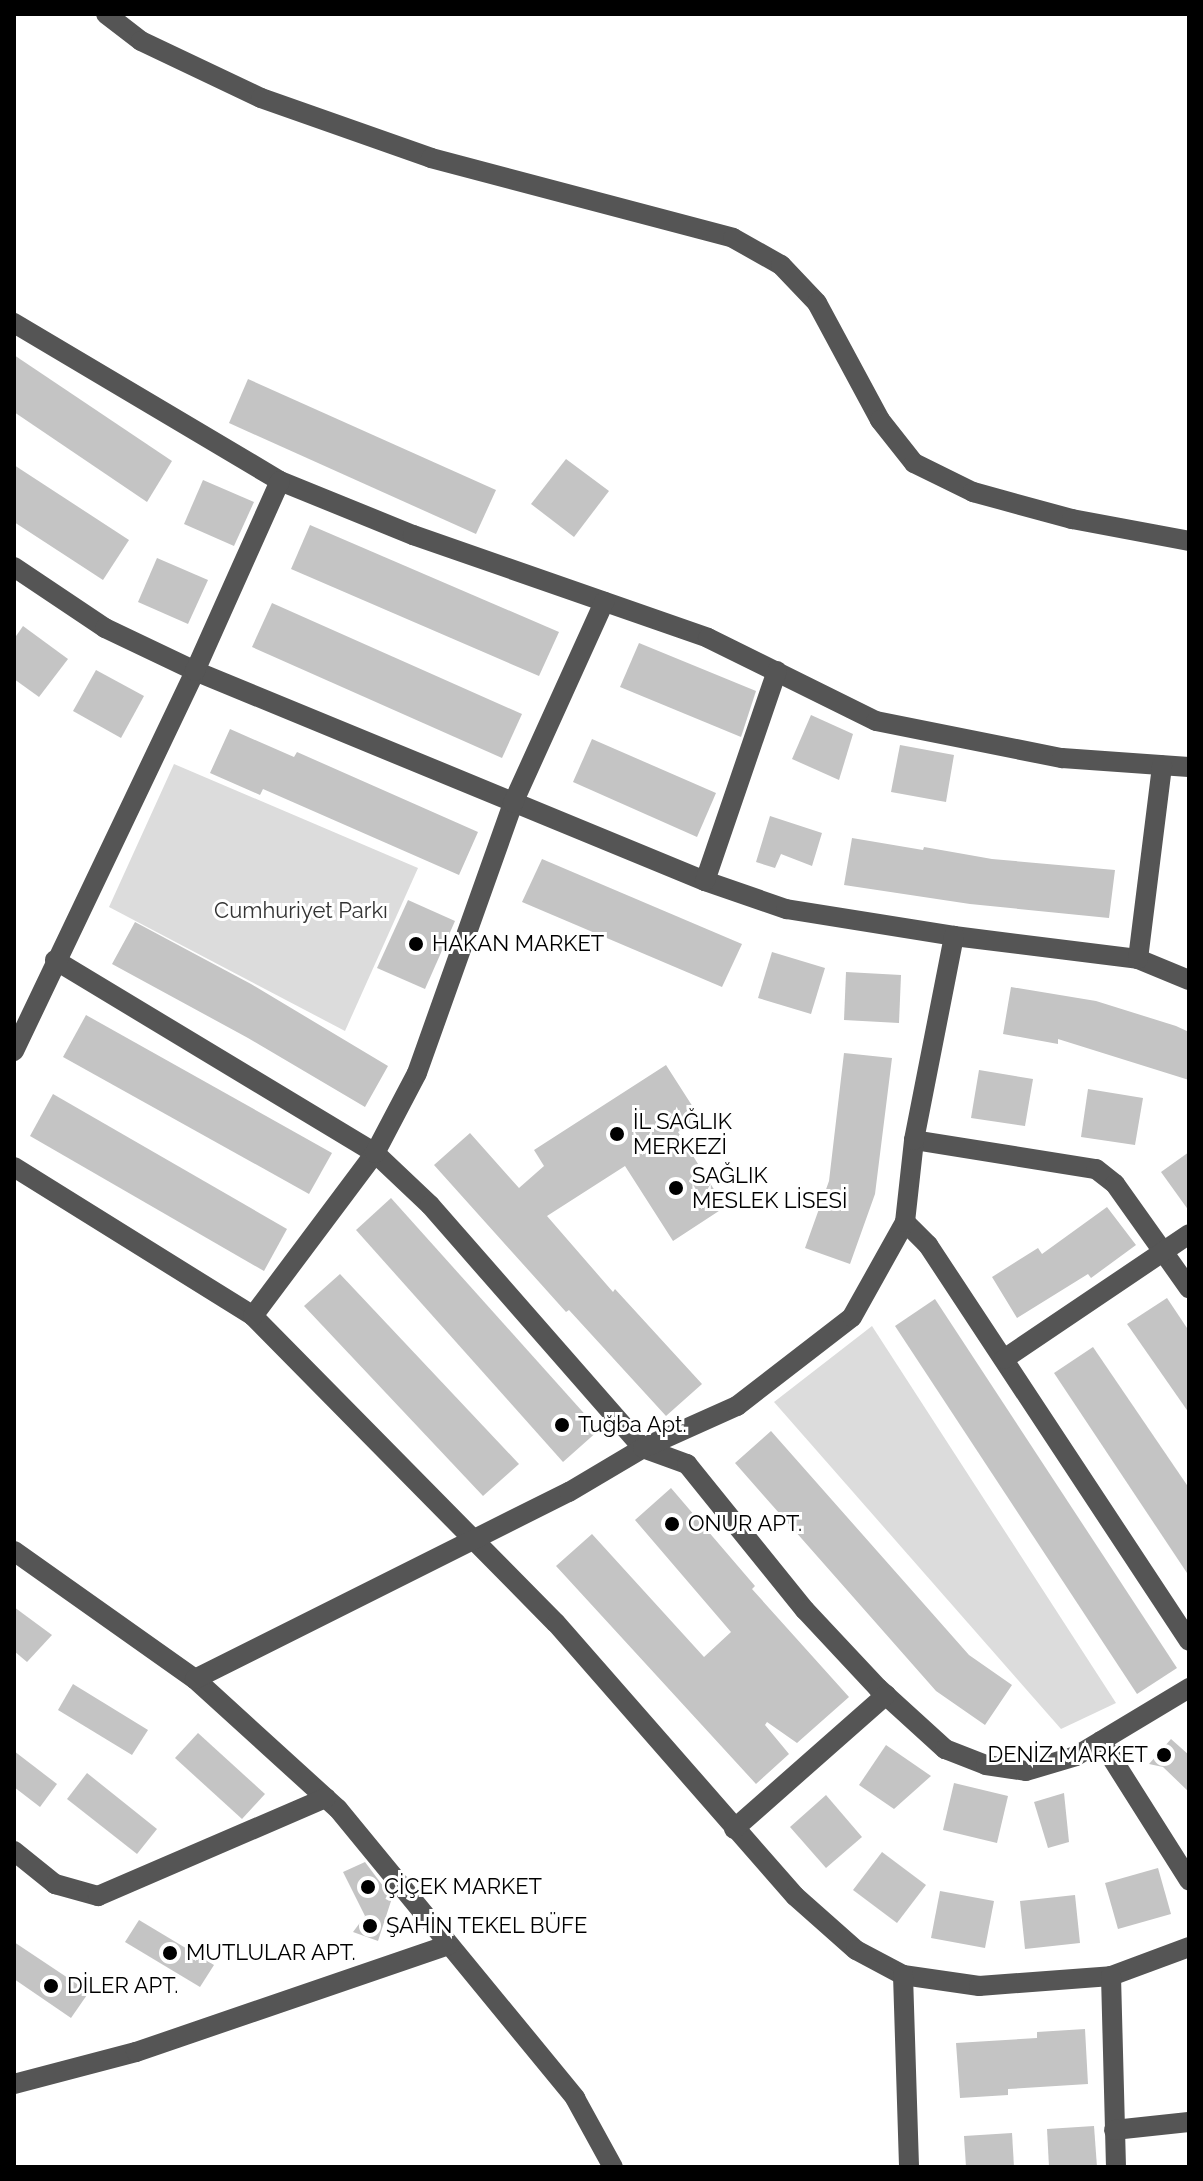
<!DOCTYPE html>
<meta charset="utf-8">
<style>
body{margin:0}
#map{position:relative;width:1203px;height:2181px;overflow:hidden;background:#fff;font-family:Raleway,sans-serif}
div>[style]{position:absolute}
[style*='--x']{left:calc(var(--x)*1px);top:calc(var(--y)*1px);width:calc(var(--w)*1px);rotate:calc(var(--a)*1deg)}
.green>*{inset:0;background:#dcdcdc}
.building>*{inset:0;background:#c4c4c4}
.minor>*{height:20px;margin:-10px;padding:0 10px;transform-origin:10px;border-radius:10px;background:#555}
.dots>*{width:22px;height:22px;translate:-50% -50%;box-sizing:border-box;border:4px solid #fff;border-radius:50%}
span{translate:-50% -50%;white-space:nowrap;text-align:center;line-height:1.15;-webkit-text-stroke:6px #fff;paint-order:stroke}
.park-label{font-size:22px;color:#333}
.poi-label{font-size:22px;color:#000}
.left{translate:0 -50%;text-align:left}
.right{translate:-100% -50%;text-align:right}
.frame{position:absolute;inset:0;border:16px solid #000;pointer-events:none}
</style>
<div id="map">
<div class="green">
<div style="clip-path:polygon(174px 764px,418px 868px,345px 1031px,109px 907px)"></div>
<div style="clip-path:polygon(872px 1326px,1116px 1703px,1061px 1729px,774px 1402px)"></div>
</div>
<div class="building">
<div style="clip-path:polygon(14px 355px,172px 461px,147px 502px,14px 412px)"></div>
<div style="clip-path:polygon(248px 379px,496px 490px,476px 534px,229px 423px)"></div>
<div style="clip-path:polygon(566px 459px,609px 491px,574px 537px,531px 504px)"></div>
<div style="clip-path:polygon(14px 465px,129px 540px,103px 580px,14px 522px)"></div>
<div style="clip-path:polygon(203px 480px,254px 502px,234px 546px,184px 524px)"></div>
<div style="clip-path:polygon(310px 525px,559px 632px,539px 676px,291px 569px)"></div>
<div style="clip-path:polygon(157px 558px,208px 580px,188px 624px,138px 602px)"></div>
<div style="clip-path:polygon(272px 603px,522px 714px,502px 758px,252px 647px)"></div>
<div style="clip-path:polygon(23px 626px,68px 659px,39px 697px,14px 679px,14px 639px)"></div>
<div style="clip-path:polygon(639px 643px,756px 691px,741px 737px,620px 687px)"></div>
<div style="clip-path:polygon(96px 670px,144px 696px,121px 738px,73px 711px)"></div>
<div style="clip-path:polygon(811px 715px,853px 734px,839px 780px,792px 759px)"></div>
<div style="clip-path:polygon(230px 729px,294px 757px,297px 752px,478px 832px,459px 875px,263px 789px,260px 795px,210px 773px)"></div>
<div style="clip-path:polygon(592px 739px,716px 793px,697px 837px,573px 782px)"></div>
<div style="clip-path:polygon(900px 745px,954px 755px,946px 802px,891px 792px)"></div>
<div style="clip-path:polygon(770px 816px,822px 833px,812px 866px,781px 854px,775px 868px,756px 862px)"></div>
<div style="clip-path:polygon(852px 838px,923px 850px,924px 847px,992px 859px,1115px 870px,1109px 918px,970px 904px,844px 885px)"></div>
<div style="clip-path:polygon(542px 859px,742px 944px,722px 987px,522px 902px)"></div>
<div style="clip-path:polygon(408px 900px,455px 921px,425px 989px,377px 968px)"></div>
<div style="clip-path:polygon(135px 922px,251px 984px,388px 1066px,365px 1107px,248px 1038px,112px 964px)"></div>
<div style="clip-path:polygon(772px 952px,825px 968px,811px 1014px,758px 998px)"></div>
<div style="clip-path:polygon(846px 972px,901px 975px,899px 1023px,844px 1020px)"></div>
<div style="clip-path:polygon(1011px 987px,1096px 1001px,1176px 1026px,1189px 1032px,1189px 1080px,1058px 1039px,1058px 1044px,1003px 1034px)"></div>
<div style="clip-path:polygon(86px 1015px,332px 1153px,309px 1194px,63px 1057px)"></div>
<div style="clip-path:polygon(844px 1053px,892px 1058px,875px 1194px,850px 1264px,805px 1248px,829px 1181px)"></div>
<div style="clip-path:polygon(666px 1065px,700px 1118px,678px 1132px,725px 1207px,673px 1241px,625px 1166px,547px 1216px,613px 1292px,615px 1289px,702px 1384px,666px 1416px,569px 1310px,566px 1312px,434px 1165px,470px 1133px,519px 1188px,544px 1166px,534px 1150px)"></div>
<div style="clip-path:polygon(979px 1070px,1033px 1079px,1025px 1126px,971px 1118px)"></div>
<div style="clip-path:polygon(1088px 1089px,1143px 1098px,1135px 1145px,1081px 1137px)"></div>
<div style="clip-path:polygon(53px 1094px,287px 1229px,264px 1271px,30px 1136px)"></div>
<div style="clip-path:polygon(1189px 1152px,1189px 1211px,1161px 1172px)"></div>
<div style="clip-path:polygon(391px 1198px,599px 1430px,563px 1462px,356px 1230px)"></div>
<div style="clip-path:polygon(1107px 1207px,1136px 1245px,1091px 1278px,1088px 1274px,1017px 1318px,992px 1277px,1038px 1248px,1042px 1254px)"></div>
<div style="clip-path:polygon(340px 1274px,519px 1464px,483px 1496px,304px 1306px)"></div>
<div style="clip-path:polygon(1167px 1298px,1189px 1331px,1189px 1413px,1127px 1324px)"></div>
<div style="clip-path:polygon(935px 1299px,1177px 1668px,1137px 1694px,895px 1326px)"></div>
<div style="clip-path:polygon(1093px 1347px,1189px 1488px,1189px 1576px,1054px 1373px)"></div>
<div style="clip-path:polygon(771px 1431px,969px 1655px,1012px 1685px,985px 1725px,936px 1691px,735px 1463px)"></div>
<div style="clip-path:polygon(671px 1488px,755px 1586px,752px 1589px,849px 1697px,797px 1743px,767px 1722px,765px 1725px,789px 1754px,756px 1784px,556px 1566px,592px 1534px,704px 1657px,731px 1632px,635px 1520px)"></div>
<div style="clip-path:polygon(14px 1607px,52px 1635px,27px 1662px,14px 1651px)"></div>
<div style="clip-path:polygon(73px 1684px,148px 1730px,132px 1755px,58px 1710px)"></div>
<div style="clip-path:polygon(198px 1733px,265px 1794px,242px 1819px,175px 1758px)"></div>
<div style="clip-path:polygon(1171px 1739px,1189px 1755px,1189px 1792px,1163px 1767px,1149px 1764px)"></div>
<div style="clip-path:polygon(886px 1745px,931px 1776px,894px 1809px,859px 1785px)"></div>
<div style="clip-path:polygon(14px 1751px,57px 1784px,40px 1807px,14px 1787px)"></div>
<div style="clip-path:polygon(87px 1773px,157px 1829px,137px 1854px,67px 1799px)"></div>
<div style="clip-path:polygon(954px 1783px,1008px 1796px,997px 1843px,943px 1830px)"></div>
<div style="clip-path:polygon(1064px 1793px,1069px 1842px,1048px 1848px,1034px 1802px)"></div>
<div style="clip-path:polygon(826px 1795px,862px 1837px,826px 1868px,790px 1827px)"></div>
<div style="clip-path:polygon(882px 1852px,926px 1885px,897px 1923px,853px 1890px)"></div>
<div style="clip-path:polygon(365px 1862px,392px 1898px,378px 1941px,353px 1932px,365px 1916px,343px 1872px)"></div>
<div style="clip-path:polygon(1158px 1868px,1171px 1914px,1118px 1929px,1105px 1883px)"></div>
<div style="clip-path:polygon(940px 1891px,994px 1901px,985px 1948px,931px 1938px)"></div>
<div style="clip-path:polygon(1075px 1895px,1080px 1943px,1025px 1949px,1020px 1901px)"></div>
<div style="clip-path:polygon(139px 1920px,214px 1965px,200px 1987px,125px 1942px)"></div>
<div style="clip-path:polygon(14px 1942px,89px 1992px,71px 2018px,14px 1979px)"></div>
<div style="clip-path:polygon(1085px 2029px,1088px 2084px,1008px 2089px,1008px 2095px,960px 2098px,956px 2043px,1037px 2038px,1037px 2032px)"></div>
<div style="clip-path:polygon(1094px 2126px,1097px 2167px,1049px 2167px,1047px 2129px)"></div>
<div style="clip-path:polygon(1012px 2133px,1014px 2167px,966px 2167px,964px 2136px)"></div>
</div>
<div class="minor">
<div style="--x:106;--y:14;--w:44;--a:37.6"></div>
<div style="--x:141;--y:41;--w:133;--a:25.4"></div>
<div style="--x:261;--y:98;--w:180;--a:19.4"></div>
<div style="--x:431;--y:158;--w:312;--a:14.8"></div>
<div style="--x:733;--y:238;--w:55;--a:29.4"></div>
<div style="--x:781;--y:265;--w:52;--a:46.5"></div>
<div style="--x:817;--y:303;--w:133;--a:61.7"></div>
<div style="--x:880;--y:420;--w:55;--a:51.7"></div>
<div style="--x:914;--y:463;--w:66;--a:26.2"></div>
<div style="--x:973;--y:492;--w:103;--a:15.3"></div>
<div style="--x:1072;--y:519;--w:119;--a:10.6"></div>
<div style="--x:14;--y:323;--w:309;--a:30.7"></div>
<div style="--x:280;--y:481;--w:144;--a:22.1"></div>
<div style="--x:413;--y:535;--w:312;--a:19.2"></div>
<div style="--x:708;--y:638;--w:187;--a:26.3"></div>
<div style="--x:876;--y:721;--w:190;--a:11.3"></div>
<div style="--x:1062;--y:758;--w:127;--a:4.1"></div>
<div style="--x:14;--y:567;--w:110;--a:33.8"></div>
<div style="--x:105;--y:628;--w:100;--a:25.5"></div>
<div style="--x:195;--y:671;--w:552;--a:22.38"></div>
<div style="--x:705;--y:881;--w:86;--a:19.1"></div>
<div style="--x:786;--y:909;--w:170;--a:9.1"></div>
<div style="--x:954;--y:936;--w:185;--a:7.1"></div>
<div style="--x:1138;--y:959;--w:55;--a:22.4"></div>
<div style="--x:705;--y:881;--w:222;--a:-71.1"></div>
<div style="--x:1138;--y:959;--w:195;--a:-82.9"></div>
<div style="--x:55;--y:960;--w:374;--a:31.1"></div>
<div style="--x:375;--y:1153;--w:76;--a:43.4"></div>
<div style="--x:430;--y:1205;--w:323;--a:48.8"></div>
<div style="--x:643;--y:1448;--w:47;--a:20"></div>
<div style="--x:687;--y:1464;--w:188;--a:51.1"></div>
<div style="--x:805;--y:1610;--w:107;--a:46.9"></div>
<div style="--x:878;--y:1688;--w:91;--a:42.3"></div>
<div style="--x:945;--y:1749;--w:44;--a:21.3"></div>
<div style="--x:986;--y:1765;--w:40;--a:8.5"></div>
<div style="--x:1026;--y:1771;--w:52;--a:-16.7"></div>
<div style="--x:1076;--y:1756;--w:132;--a:-31"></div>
<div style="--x:14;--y:1051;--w:421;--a:-64.5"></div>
<div style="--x:195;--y:671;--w:208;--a:-65.9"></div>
<div style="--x:914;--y:1140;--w:184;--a:9.1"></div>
<div style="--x:1096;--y:1169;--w:24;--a:38"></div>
<div style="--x:1115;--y:1184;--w:128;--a:54.6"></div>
<div style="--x:14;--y:1167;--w:282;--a:31.9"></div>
<div style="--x:253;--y:1316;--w:431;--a:45.4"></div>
<div style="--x:556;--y:1623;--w:363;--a:48.8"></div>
<div style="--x:795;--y:1896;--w:81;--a:41.5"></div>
<div style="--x:856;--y:1950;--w:53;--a:28"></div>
<div style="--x:903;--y:1975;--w:77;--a:8.2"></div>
<div style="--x:979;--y:1986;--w:132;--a:-4.3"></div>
<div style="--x:1111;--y:1976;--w:83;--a:-20.4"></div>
<div style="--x:905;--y:1222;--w:33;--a:45"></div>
<div style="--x:928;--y:1245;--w:474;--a:56.6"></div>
<div style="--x:253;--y:1316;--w:204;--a:-53.2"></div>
<div style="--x:375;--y:1153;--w:90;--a:-62.3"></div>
<div style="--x:417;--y:1073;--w:287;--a:-70.4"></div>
<div style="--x:513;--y:803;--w:221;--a:-65.6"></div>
<div style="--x:1004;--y:1359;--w:223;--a:-34"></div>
<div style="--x:14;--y:1551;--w:222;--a:35.3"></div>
<div style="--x:195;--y:1679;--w:193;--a:42.3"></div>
<div style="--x:338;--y:1809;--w:374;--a:50.6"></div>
<div style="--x:575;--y:2098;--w:79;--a:61.2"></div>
<div style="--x:195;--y:1679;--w:418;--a:-26.6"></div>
<div style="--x:569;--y:1492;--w:86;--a:-30.7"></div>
<div style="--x:643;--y:1448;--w:103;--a:-24.1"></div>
<div style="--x:737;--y:1406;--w:145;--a:-37.7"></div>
<div style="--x:852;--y:1317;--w:109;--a:-60.8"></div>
<div style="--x:905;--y:1222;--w:82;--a:-83.7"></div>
<div style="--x:914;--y:1140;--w:208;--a:-78.9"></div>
<div style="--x:1101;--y:1741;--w:165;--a:57.7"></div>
<div style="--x:734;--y:1829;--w:203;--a:-41.4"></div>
<div style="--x:14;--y:1851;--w:53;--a:38.8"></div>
<div style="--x:55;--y:1884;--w:45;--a:15.6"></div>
<div style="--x:98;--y:1896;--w:248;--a:-23.3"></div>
<div style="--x:903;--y:1975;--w:192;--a:88.2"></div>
<div style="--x:1111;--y:1976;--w:191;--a:88.5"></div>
<div style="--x:14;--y:2084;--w:126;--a:-14.7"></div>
<div style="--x:136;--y:2052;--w:331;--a:-18.9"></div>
<div style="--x:1114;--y:2130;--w:75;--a:-6.1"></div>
</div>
<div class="dots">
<div style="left:416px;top:944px;background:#000"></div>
<div style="left:617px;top:1134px;background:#000"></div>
<div style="left:676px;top:1188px;background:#000"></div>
<div style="left:562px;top:1425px;background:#000"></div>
<div style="left:672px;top:1524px;background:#000"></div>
<div style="left:1164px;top:1755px;background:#000"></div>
<div style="left:368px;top:1887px;background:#000"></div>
<div style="left:370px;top:1926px;background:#000"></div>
<div style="left:170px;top:1953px;background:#000"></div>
<div style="left:51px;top:1986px;background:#000"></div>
</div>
<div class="park-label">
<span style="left:301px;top:911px">Cumhuriyet Parkı</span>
</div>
<div class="poi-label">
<span class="left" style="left:432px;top:944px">HAKAN MARKET</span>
<span class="left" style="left:633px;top:1134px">İL SAĞLIK<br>MERKEZİ</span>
<span class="left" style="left:692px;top:1188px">SAĞLIK<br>MESLEK LİSESİ</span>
<span class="left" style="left:578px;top:1425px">Tuğba Apt.</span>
<span class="left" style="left:688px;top:1524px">ONUR APT.</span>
<span class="right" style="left:1148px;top:1755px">DENİZ MARKET</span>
<span class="left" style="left:384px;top:1887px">ÇİÇEK MARKET</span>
<span class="left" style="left:386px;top:1926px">ŞAHİN TEKEL BÜFE</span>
<span class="left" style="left:186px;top:1953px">MUTLULAR APT.</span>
<span class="left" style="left:67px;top:1986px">DİLER APT.</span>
</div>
<div class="frame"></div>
</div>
